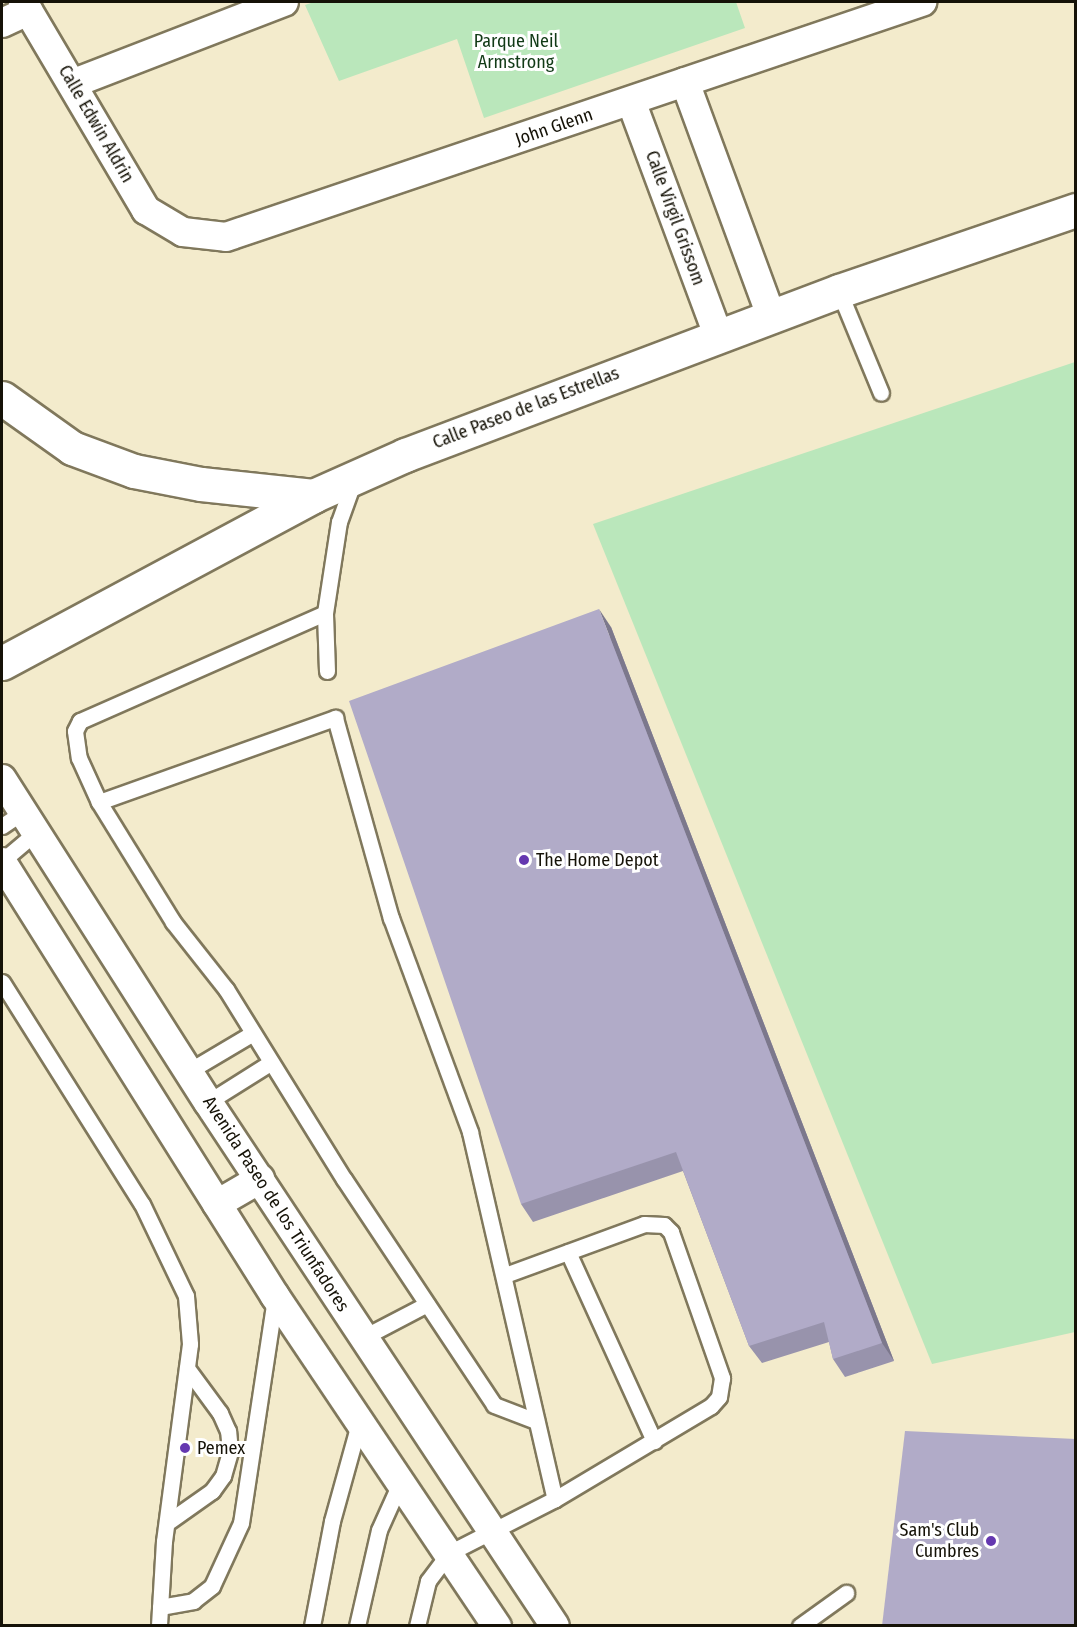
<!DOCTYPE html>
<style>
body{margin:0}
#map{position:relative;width:1077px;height:1627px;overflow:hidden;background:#f3ebcc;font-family:"Fira Sans Condensed",sans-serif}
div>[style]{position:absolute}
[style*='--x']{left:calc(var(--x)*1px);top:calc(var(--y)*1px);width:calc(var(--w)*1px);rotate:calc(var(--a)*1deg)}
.green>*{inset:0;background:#bae7bb}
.roads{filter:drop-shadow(2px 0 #80785c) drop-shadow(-2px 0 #80785c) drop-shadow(0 2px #80785c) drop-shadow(0 -2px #80785c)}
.lane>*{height:15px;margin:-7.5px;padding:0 7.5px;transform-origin:7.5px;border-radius:7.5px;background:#fff}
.street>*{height:28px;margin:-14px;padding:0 14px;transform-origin:14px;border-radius:14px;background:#fff}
.secondary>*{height:33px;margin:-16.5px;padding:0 16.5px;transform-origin:16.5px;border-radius:16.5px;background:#fff}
.wall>*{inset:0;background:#9893ac}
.shaded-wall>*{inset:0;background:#7c788c}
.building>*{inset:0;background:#b1abc8}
.dots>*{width:16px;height:16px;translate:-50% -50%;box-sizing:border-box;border:3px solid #fff;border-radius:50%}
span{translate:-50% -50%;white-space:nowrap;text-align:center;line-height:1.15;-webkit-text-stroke:6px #fff;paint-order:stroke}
.park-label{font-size:18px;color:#113a16}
.street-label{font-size:18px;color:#151207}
.poi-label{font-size:18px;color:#151207}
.left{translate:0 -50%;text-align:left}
.right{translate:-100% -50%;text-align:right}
.frame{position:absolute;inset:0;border:3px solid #151207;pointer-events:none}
</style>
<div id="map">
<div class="green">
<div style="clip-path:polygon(314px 2px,736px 2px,745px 28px,484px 118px,457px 39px,339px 81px,305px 5px)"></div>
<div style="clip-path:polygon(1075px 362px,1075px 1332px,932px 1364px,593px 524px)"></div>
</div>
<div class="roads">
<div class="lane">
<div style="--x:839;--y:291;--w:110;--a:67.6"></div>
<div style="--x:325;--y:613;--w:268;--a:156.2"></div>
<div style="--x:80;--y:721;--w:11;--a:117"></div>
<div style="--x:75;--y:731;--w:27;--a:82"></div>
<div style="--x:79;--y:758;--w:48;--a:65.6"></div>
<div style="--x:99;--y:802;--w:141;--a:58.3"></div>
<div style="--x:173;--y:922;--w:85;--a:51.7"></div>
<div style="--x:226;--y:989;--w:224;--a:58.2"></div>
<div style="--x:344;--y:1179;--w:271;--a:56.4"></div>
<div style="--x:494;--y:1405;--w:45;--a:20.9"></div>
<div style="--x:327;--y:671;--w:58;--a:-92"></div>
<div style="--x:325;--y:613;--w:92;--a:-81.3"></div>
<div style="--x:339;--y:522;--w:45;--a:-70.3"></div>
<div style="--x:99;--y:802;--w:251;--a:-19.6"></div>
<div style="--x:335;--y:718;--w:208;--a:74.4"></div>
<div style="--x:391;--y:918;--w:228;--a:69.7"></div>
<div style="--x:470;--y:1132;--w:377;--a:77"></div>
<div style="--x:555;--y:1499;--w:119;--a:153"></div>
<div style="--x:449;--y:1553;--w:35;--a:127"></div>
<div style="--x:428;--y:1581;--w:46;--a:103.7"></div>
<div style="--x:2;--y:826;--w:23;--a:-34"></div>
<div style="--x:2;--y:861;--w:42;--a:-40.2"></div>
<div style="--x:2;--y:982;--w:262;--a:57.8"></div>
<div style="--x:142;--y:1204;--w:102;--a:64.4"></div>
<div style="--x:186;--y:1296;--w:48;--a:85.2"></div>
<div style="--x:190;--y:1344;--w:199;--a:97.5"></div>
<div style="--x:164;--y:1541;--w:85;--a:93.4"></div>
<div style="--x:189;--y:1071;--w:74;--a:-30.7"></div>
<div style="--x:208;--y:1102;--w:73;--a:-32.2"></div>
<div style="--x:568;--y:1252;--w:208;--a:65.5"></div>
<div style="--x:505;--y:1275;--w:148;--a:-20.1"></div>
<div style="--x:644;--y:1224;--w:20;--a:3"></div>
<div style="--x:664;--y:1225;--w:10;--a:45"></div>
<div style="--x:671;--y:1232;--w:155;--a:70.7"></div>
<div style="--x:722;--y:1378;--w:19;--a:99"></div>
<div style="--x:719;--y:1397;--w:12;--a:132"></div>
<div style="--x:711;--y:1406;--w:182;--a:149.2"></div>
<div style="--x:364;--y:1337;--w:71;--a:-27.6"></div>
<div style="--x:168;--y:1522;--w:54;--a:-35.2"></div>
<div style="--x:212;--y:1491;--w:19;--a:-54"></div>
<div style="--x:223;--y:1476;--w:25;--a:-74"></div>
<div style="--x:230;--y:1452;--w:21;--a:-95"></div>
<div style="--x:228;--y:1431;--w:20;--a:-114"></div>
<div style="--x:220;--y:1413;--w:56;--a:-126.3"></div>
<div style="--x:160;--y:1607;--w:34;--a:-10"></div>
<div style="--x:193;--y:1601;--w:24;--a:-38"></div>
<div style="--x:212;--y:1586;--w:69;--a:-65.3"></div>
<div style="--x:241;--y:1523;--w:227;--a:-81.4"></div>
<div style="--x:312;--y:1626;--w:107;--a:-79.2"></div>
<div style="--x:332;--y:1521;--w:105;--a:-74.5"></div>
<div style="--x:357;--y:1626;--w:98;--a:-77.1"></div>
<div style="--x:379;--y:1530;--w:54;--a:-65.8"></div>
<div style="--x:800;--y:1626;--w:57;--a:-35.7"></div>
</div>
<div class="street">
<div style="--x:23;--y:2;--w:242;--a:59.4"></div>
<div style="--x:146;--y:210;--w:43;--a:30.7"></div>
<div style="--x:183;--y:232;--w:43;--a:6.6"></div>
<div style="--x:226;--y:237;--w:735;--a:-18.66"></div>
<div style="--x:2;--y:23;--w:29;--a:-25"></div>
<div style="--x:685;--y:82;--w:249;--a:69.8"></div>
<div style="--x:74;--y:83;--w:225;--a:-21.1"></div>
<div style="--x:631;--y:101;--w:250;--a:69.6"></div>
<div style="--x:2;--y:779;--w:383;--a:57.5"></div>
<div style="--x:208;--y:1102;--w:628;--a:56.49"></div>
<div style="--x:2;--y:862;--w:513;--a:57.83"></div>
<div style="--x:275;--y:1296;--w:398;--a:56.1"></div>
<div style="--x:217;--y:1204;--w:50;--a:-30.2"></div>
</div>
<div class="secondary">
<div style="--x:2;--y:398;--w:86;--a:35.5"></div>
<div style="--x:72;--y:448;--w:66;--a:20.4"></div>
<div style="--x:134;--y:471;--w:68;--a:11"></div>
<div style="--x:201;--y:484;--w:113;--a:6.1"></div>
<div style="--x:2;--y:663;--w:353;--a:-28.2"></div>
<div style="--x:313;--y:496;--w:101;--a:-24"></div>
<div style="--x:405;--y:455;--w:464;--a:-20.7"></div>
<div style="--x:839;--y:291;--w:250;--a:-18.9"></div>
</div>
</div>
<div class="wall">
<div style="clip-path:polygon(611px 627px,894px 1361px,845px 1377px,833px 1359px,829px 1342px,762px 1363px,749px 1346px,683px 1171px,533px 1222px,521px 1204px)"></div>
</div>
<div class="shaded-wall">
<div style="clip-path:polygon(599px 609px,611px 627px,894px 1361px,882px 1343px)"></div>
</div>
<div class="building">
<div style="clip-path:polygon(599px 609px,882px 1343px,833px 1359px,824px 1322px,749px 1346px,676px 1152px,521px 1204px,349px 701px)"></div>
<div style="clip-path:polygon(905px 1431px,1076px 1439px,1076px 1626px,882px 1626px)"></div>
</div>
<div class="dots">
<div style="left:524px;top:860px;background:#6538b0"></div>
<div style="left:185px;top:1448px;background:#6538b0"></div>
<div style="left:991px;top:1541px;background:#6538b0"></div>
</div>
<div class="park-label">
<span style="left:516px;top:52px">Parque Neil<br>Armstrong</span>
</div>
<div class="street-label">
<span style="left:96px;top:124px;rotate:60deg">Calle Edwin Aldrin</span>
<span style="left:554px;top:127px;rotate:-19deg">John Glenn</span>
<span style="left:675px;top:218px;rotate:70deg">Calle Virgil Grissom</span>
<span style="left:526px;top:408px;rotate:-21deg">Calle Paseo de las Estrellas</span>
<span style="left:276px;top:1204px;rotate:57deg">Avenida Paseo de los Triunfadores</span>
</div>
<div class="poi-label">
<span class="left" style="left:536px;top:860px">The Home Depot</span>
<span class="left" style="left:197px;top:1448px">Pemex</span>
<span class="right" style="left:979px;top:1541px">Sam's Club<br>Cumbres</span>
</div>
<div class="frame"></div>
</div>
